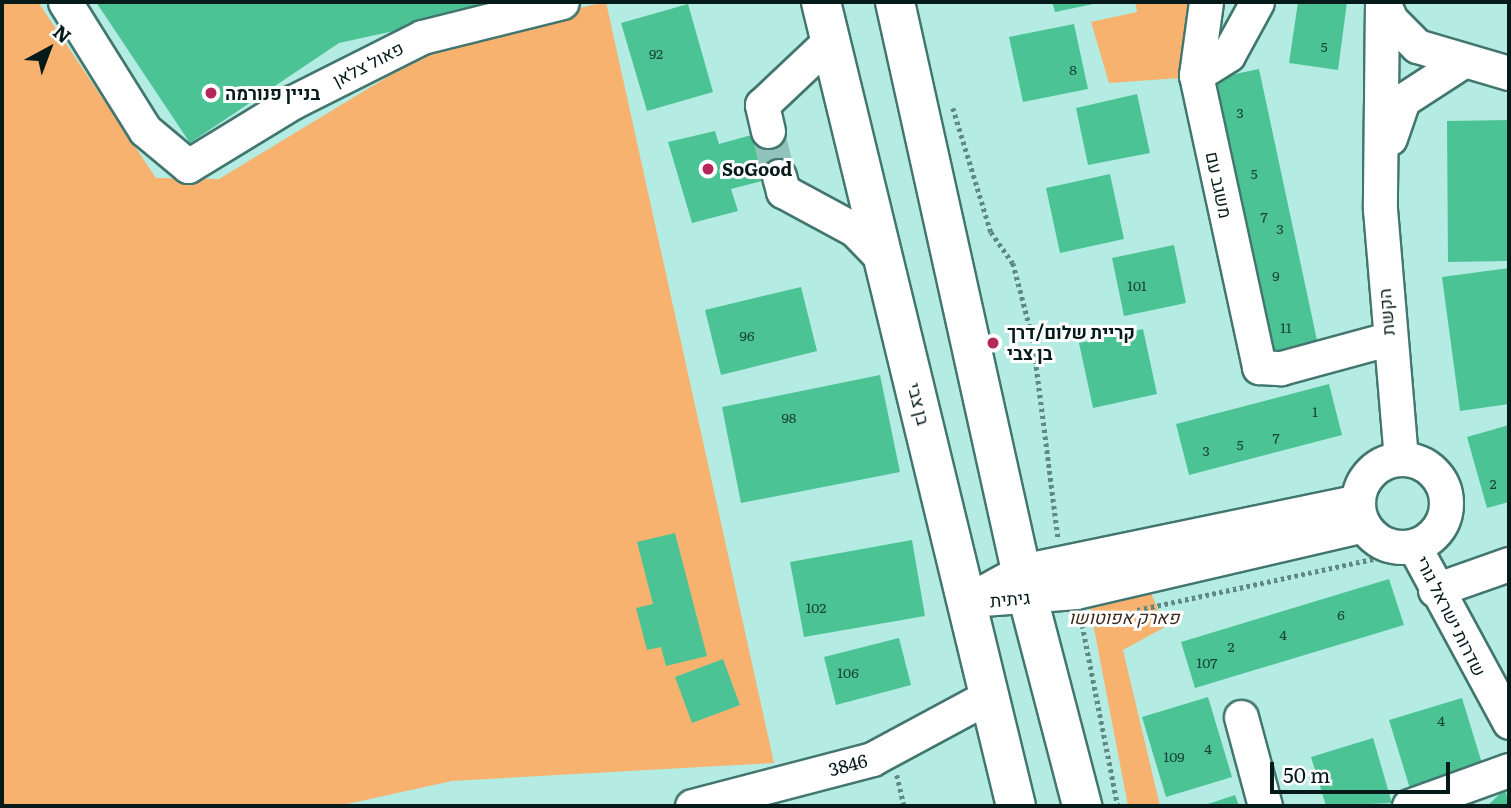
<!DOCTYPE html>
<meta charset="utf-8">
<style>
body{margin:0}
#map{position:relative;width:1511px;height:808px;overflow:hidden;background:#b4ece3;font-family:Literata,Heebo,serif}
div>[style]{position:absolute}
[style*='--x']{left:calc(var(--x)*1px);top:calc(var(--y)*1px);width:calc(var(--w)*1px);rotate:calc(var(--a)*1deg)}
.green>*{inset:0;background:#f7b26f}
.building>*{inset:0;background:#4cc395}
.minor-tunnel>*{height:33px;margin-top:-16.5px;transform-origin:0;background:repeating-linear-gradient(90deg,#91c2bb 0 33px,transparent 0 50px)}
.path>*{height:4.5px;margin-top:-2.25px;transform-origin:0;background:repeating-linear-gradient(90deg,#618983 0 3.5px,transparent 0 7px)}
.roads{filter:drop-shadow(2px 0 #42766f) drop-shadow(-2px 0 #42766f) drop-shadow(0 2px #42766f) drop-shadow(0 -2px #42766f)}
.minor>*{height:33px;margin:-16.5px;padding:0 16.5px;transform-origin:16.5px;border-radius:16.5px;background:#fff}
.minor>.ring{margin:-16.5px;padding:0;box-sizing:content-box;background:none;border:33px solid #fff;border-radius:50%}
.major>*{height:38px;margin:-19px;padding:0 19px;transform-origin:19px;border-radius:19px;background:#fff}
.dots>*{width:19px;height:19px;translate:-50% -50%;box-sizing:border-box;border:4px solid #fff;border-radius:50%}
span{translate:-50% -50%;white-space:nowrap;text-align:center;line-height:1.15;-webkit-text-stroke:6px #fff;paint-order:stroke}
.number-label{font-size:14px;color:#174538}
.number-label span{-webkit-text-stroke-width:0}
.street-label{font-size:18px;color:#051b19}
.poi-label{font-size:18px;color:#051b19;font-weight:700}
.left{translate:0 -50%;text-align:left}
.park-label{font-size:18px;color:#3d2c1b;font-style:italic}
.frame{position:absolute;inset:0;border:4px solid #051b19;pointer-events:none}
.north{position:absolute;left:14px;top:14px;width:70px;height:70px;-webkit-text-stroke:5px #fff;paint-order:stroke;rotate:41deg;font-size:19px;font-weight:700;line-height:28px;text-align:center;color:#051b19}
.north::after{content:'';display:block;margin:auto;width:24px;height:32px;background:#051b19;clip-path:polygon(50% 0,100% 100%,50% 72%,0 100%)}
.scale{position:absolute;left:1270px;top:762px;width:180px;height:32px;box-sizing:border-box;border:4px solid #051b19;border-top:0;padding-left:9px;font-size:21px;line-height:24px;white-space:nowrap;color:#051b19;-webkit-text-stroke:5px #fff;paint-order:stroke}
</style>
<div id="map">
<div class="green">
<div style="clip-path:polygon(2px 2px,38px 2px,156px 178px,219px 179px,455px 36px,606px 2px,774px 763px,452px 781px,338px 806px,2px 806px)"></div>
<div style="clip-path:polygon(1135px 2px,1195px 2px,1180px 78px,1109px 83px,1091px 22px,1137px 12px)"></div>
<div style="clip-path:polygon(1147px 583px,1165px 627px,1123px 650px,1160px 806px,1128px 806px,1088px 597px)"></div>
</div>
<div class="building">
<div style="clip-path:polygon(96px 2px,522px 2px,522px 3px,339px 43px,190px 143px)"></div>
<div style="clip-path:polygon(1052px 2px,1098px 2px,1098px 3px,1055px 12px)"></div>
<div style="clip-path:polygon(1298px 2px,1347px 2px,1338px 70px,1289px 63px)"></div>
<div style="clip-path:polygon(688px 4px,713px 92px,647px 111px,621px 23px)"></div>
<div style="clip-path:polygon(1074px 24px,1088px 89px,1023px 102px,1009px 37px)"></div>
<div style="clip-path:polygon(1259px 69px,1318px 345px,1275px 354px,1216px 78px)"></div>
<div style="clip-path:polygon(1137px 94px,1150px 153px,1088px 165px,1076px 108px)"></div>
<div style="clip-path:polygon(1509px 120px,1509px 261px,1448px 262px,1447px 121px)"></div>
<div style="clip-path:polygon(773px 129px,785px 175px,731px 189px,738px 211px,692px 223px,668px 142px,715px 131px,719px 144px)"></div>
<div style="clip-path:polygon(1110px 174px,1124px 239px,1060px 253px,1046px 188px)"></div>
<div style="clip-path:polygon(1174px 245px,1186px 303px,1124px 316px,1112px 258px)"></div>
<div style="clip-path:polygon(1509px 268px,1509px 404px,1460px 411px,1442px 277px)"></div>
<div style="clip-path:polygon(801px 287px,817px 351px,721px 375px,705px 310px)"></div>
<div style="clip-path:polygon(1143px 329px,1157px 394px,1093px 408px,1079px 343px)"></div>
<div style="clip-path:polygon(880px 375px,900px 472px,741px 503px,722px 407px)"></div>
<div style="clip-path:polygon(1329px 384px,1342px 435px,1189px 475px,1176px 424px)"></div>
<div style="clip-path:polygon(1509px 425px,1509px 502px,1487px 508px,1467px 437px)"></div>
<div style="clip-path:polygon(675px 533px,707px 656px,666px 666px,661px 647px,647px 650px,636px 608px,653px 604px,637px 542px)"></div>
<div style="clip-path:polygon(912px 540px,925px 616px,804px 637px,790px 562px)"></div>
<div style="clip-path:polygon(1389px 579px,1404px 625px,1195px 688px,1181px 642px)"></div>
<div style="clip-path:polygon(899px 638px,911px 685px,836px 705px,824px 657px)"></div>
<div style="clip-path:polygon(723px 659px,740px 705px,692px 723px,675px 677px)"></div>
<div style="clip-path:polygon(1208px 697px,1232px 777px,1166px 797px,1142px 717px)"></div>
<div style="clip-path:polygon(1462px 698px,1484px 770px,1411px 792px,1389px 720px)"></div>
<div style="clip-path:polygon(1373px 738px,1392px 803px,1326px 806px,1311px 757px)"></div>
<div style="clip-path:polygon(1505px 789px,1509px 806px,1487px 806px)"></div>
<div style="clip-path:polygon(1235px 795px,1239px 806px,1202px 806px)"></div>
</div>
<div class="minor-tunnel">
<div style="--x:768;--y:131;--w:46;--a:76.3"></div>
</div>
<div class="path">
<div style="--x:953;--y:108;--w:130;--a:73"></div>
<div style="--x:991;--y:232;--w:38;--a:55"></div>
<div style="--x:1013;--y:263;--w:79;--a:75.3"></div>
<div style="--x:1033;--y:339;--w:200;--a:82.8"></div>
<div style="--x:1427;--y:454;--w:28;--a:41"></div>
<div style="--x:1448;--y:472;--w:28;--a:69"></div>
<div style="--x:1458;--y:498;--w:27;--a:96"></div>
<div style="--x:1455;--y:525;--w:21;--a:125"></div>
<div style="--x:1137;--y:610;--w:252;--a:-12.2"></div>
<div style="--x:1081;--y:618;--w:192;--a:78.9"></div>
<div style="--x:897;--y:775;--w:32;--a:77"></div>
</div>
<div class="roads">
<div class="minor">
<div style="--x:65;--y:2;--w:151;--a:58"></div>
<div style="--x:145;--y:130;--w:56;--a:39.9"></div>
<div style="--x:188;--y:166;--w:123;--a:-31.4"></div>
<div style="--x:293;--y:102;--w:144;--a:-26.7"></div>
<div style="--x:422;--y:37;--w:144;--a:-14"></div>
<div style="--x:1206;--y:2;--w:74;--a:97.8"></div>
<div style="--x:1196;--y:75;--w:299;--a:77.8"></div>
<div style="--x:1259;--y:367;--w:22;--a:3"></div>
<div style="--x:1281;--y:368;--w:111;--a:-15.2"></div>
<div style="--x:1382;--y:2;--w:207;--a:90.6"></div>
<div style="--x:1380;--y:209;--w:251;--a:85.2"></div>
<div style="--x:1383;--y:2;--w:20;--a:66"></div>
<div style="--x:1391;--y:20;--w:37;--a:45"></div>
<div style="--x:1417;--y:46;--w:96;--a:16.4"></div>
<div style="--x:1196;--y:75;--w:38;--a:-32"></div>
<div style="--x:1228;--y:55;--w:60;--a:-61.3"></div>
<div style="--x:768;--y:131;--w:27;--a:-103"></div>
<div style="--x:762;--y:105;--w:95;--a:-43.3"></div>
<div style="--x:1390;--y:138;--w:40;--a:-71.1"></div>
<div style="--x:1403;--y:100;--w:68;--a:-33"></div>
<div style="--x:779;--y:176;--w:16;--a:75"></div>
<div style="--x:783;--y:191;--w:82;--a:28.4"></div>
<div style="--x:855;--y:230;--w:39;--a:46"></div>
<div class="ring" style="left:1358px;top:459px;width:55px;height:55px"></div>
<div style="--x:1414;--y:546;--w:200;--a:61.6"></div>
<div style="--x:1435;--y:590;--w:78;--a:-19.4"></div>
<div style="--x:969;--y:600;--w:60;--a:-29.1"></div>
<div style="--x:1021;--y:571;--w:344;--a:-11.7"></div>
<div style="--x:969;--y:600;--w:107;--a:-4.3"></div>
<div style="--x:1076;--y:592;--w:295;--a:-13.1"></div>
<div style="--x:1241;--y:717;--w:92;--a:74.9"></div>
<div style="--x:692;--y:806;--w:186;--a:-14.6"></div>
<div style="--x:872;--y:759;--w:135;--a:-28.3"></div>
<div style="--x:1409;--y:806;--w:106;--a:-19.8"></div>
</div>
<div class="major">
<div style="--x:821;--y:2;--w:827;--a:76.37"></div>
<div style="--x:895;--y:2;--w:583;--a:77.51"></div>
<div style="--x:1021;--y:571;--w:243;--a:75.4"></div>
</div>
</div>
<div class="dots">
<div style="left:211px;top:93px;background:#b5275b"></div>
<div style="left:708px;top:169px;background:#b5275b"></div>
<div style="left:993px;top:343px;background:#b5275b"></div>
</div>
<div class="number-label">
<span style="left:1324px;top:46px">5</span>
<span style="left:656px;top:53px">92</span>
<span style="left:1073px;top:69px">8</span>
<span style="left:1240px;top:112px">3</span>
<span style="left:1254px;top:173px">5</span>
<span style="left:1264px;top:216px">7</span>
<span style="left:1280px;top:228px">3</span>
<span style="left:1276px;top:275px">9</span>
<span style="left:1137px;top:285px">101</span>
<span style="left:1286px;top:327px">11</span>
<span style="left:747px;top:335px">96</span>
<span style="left:1315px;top:411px">1</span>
<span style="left:789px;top:417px">98</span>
<span style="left:1276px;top:437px">7</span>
<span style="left:1240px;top:444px">5</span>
<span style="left:1206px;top:450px">3</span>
<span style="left:1493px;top:483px">2</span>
<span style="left:816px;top:607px">102</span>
<span style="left:1341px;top:614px">6</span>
<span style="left:1283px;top:634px">4</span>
<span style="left:1231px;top:646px">2</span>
<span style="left:1207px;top:662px">107</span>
<span style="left:848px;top:672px">106</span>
<span style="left:1441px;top:720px">4</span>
<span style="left:1208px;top:748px">4</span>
<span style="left:1174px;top:756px">109</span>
</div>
<div class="street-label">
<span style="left:368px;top:64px;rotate:-27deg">פאול צלאן</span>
<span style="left:1219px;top:185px;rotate:78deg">משגב עם</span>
<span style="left:1386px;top:312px;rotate:-95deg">הקשת</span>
<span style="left:919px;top:404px;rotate:76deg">בן צבי</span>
<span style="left:1010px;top:599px;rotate:-5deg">גיתית</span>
<span style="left:1451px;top:616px;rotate:63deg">שדרות ישראל גורי</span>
<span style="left:848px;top:765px;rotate:-15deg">3846</span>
</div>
<div class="poi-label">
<span class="left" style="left:225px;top:93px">בניין פנורמה</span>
<span class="left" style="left:722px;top:169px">SoGood</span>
<span class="left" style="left:1007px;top:343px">קריית שלום/דרך<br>בן צבי</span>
</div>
<div class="park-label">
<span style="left:1124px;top:617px">פארק אפוטושו</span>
</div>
<div class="frame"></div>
<div class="north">N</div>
<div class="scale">50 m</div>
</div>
